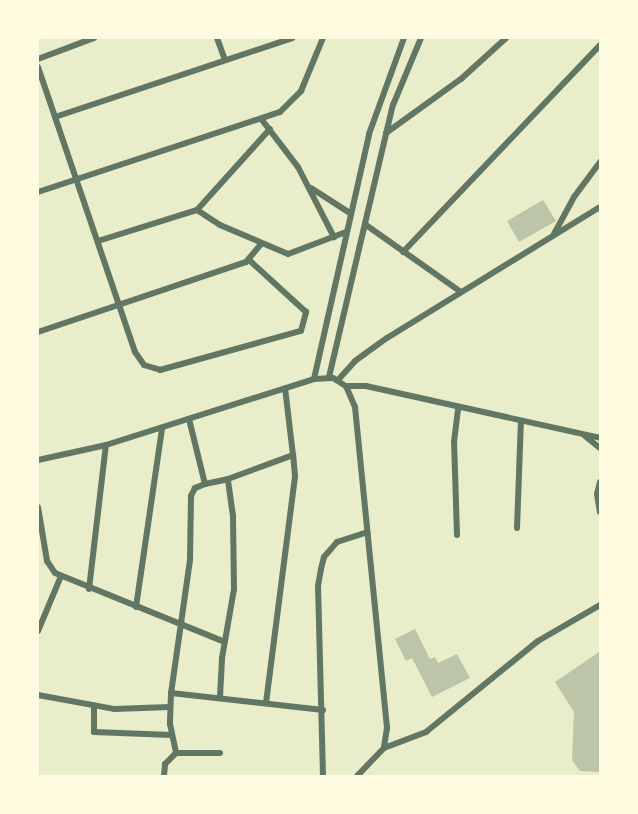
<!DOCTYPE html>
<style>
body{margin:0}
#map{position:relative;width:638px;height:814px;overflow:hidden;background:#e9edc9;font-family:Overpass,sans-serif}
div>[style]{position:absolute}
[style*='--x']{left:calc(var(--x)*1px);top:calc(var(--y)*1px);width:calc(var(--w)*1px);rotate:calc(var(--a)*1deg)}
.building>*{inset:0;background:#bcc5a7}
.minor>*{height:6px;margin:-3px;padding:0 3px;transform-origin:3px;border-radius:3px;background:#617663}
span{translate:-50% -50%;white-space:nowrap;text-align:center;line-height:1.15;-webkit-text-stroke:5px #fefae0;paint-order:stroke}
.frame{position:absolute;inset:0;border:39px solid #fefae0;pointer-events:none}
</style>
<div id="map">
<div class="building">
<div style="clip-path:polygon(543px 200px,556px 221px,519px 242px,507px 221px)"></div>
<div style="clip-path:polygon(415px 629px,430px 659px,435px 657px,438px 663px,457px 654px,470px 678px,432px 697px,412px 658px,406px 661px,395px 639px)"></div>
<div style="clip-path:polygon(599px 652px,600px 772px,580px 771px,572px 760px,574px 712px,555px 682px)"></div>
</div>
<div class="minor">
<div style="--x:217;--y:38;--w:23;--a:70"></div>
<div style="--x:38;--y:59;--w:60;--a:-20.6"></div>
<div style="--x:38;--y:67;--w:301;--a:71.2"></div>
<div style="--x:135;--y:352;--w:16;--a:55"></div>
<div style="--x:144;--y:365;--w:17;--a:17"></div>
<div style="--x:160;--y:370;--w:146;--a:-15.5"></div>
<div style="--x:301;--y:331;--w:20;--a:-75"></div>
<div style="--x:306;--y:312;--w:77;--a:-137.6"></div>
<div style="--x:55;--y:117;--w:250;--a:-18.4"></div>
<div style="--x:262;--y:120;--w:59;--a:52.5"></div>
<div style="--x:298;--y:167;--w:79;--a:62.8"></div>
<div style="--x:386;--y:133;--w:92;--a:-35.8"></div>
<div style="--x:461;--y:79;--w:61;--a:-42.3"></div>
<div style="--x:311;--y:188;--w:46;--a:32.7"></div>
<div style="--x:38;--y:192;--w:255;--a:-18.3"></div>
<div style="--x:280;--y:112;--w:30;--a:-45"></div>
<div style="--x:301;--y:91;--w:57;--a:-67.5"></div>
<div style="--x:197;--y:210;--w:27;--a:33"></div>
<div style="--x:220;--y:225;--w:74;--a:23.1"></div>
<div style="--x:288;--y:254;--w:62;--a:-20.8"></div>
<div style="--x:366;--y:225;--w:116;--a:35.2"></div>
<div style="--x:554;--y:234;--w:42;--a:-61.6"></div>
<div style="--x:574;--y:197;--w:44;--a:-53.4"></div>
<div style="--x:98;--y:241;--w:104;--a:-17.4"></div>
<div style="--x:197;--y:210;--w:109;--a:-48"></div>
<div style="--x:403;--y:252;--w:286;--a:-46.4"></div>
<div style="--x:38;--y:332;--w:219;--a:-18.6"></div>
<div style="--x:246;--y:262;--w:23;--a:-50"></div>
<div style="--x:329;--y:377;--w:279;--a:-76.8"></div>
<div style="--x:393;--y:105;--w:73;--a:-67.3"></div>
<div style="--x:314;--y:379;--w:251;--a:-77.3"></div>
<div style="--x:369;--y:134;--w:102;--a:-70"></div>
<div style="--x:338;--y:380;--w:25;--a:-48"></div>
<div style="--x:355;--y:361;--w:39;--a:-36"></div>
<div style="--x:387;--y:338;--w:250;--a:-31.6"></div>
<div style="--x:346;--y:386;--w:20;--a:0"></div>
<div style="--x:366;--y:386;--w:240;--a:12.5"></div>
<div style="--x:189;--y:419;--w:67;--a:76.2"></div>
<div style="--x:205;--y:484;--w:24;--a:-12"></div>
<div style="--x:228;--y:479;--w:69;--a:-20.3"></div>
<div style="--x:293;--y:455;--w:67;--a:-96.8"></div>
<div style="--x:585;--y:436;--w:19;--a:39"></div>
<div style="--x:38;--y:460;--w:70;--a:-12.4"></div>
<div style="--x:106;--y:445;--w:218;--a:-17.6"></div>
<div style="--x:314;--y:379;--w:19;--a:-3"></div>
<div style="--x:333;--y:378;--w:15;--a:32"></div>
<div style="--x:346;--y:386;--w:23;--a:67"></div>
<div style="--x:355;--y:407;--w:323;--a:84.3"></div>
<div style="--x:387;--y:728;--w:20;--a:99"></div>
<div style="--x:384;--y:748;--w:39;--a:134"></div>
<div style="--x:600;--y:482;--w:12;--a:104"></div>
<div style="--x:597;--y:494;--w:18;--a:81"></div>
<div style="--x:205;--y:484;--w:11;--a:158"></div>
<div style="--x:195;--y:488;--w:9;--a:117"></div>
<div style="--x:191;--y:496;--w:64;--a:90.9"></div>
<div style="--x:190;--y:560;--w:134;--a:98.1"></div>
<div style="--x:171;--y:693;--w:31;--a:92"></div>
<div style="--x:170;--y:724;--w:30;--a:78"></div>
<div style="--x:176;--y:753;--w:44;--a:0"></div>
<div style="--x:38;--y:507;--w:55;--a:80.5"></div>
<div style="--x:47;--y:561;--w:14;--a:56"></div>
<div style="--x:55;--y:573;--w:183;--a:22.1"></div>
<div style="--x:517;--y:528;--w:107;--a:-87.9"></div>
<div style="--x:457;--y:535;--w:93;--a:-91.8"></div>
<div style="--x:454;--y:442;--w:34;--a:-83"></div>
<div style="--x:89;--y:589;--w:145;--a:-83.3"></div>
<div style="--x:136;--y:607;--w:181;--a:-81.7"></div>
<div style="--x:38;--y:631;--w:60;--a:-67.3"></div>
<div style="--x:171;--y:693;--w:153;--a:6.4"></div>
<div style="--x:38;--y:695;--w:77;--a:10.4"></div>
<div style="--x:114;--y:709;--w:56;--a:-2"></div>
<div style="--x:220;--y:697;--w:39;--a:-87"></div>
<div style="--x:222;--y:658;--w:70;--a:-80.1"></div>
<div style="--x:234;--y:589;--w:73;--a:-90.8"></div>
<div style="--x:233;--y:516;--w:37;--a:-98"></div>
<div style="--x:266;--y:703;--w:229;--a:-82.7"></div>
<div style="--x:295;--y:476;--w:21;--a:-95"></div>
<div style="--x:94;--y:706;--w:26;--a:90"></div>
<div style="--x:94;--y:732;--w:77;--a:2.2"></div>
<div style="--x:384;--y:748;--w:45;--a:-20.9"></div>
<div style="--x:426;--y:732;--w:144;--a:-39.1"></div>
<div style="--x:538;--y:641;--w:72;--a:-30.1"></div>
<div style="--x:164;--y:776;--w:12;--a:-85"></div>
<div style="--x:165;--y:764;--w:16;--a:-45"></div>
<div style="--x:323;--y:776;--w:190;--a:-91.5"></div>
<div style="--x:318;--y:586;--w:17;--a:-80"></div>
<div style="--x:321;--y:569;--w:12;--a:-76"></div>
<div style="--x:324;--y:557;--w:20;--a:-49"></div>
<div style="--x:337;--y:542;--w:32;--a:-18"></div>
</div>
<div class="frame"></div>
</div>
